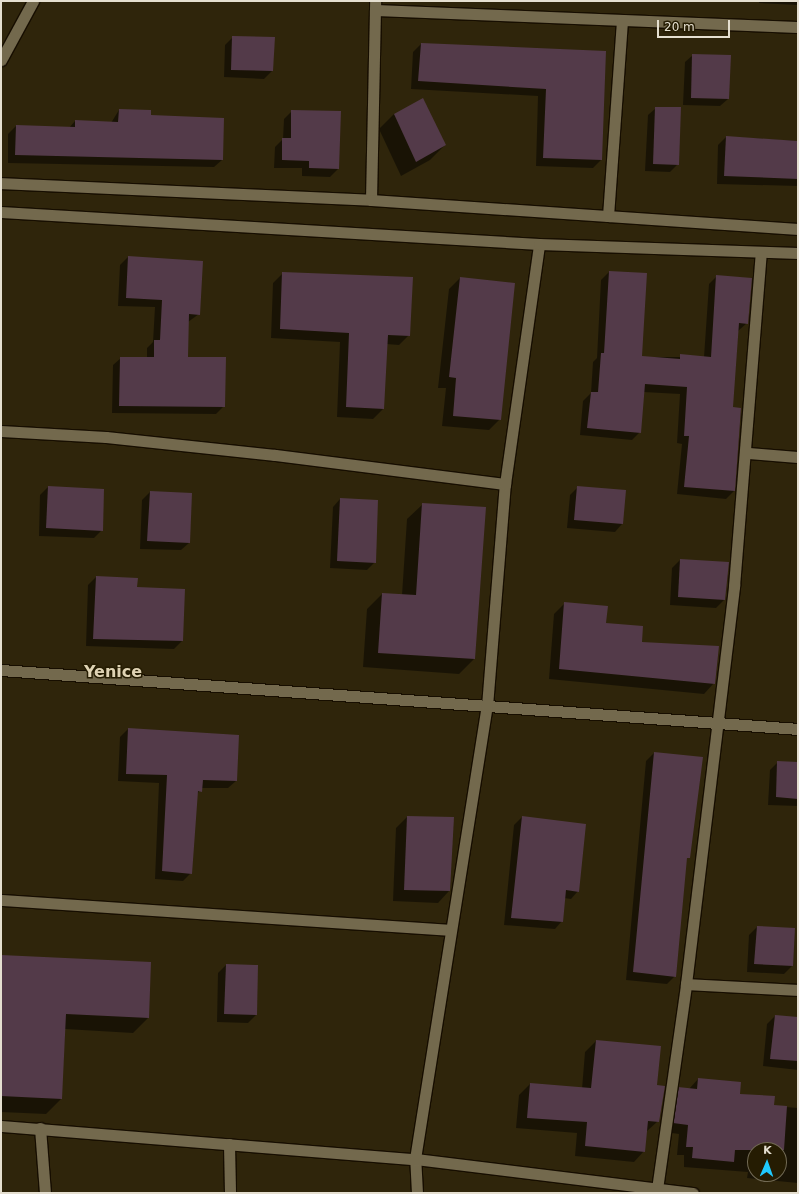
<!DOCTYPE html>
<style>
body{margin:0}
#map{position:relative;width:799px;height:1194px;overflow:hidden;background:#2f250b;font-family:"DejaVu Sans",sans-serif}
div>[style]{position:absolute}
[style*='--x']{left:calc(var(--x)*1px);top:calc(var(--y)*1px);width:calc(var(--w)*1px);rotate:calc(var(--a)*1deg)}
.shadow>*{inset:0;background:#0007}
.building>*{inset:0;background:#533a49}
.roads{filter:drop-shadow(1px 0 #170e00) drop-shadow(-1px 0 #170e00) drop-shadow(0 1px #170e00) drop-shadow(0 -1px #170e00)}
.minor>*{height:11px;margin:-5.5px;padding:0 5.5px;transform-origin:5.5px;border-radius:5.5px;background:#73694d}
.tertiary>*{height:11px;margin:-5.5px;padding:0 5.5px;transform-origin:5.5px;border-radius:5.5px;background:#73694d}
.secondary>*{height:11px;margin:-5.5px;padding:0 5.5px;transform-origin:5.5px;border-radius:5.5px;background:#73694d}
span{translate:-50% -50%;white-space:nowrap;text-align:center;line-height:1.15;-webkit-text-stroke:3px #251c02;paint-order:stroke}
.district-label{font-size:16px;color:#dfd3b4;font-weight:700}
.frame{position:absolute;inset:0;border:2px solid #e5dfd0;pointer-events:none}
.north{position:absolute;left:747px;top:1142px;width:40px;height:40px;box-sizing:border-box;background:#251c02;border:1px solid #726a54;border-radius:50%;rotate:2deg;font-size:11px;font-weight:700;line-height:16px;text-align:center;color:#e5dfd0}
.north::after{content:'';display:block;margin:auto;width:14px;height:18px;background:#1fc9fd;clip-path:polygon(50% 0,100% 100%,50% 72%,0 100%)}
.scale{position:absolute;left:657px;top:20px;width:73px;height:18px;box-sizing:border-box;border:2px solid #e5dfd0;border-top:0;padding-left:5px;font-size:12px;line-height:14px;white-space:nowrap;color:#e5dfd0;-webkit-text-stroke:3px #251c02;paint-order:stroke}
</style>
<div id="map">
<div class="shadow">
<div style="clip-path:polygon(759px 1px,798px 1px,798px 5px,759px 3px)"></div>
<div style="clip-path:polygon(233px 37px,272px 71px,264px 79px,224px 77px,225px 45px)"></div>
<div style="clip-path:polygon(421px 44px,605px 52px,601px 160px,593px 168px,536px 166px,538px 96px,411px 89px,413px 52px)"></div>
<div style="clip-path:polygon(693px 55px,728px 99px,720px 106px,683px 105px,685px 62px)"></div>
<div style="clip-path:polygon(656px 108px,678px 164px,670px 172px,645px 171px,648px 115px)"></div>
<div style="clip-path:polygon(119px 110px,150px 116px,222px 160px,214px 167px,8px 163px,8px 134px,16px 126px,69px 128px,75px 121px,111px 123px)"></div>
<div style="clip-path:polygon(292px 111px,338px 169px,330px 177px,302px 176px,302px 168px,274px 168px,275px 147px,283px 139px,284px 119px)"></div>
<div style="clip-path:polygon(394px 114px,445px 145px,430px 160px,401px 176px,379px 129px)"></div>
<div style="clip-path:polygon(726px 137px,798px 141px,798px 186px,717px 184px,718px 145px)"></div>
<div style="clip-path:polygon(128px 257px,199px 314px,188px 322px,187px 358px,224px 406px,216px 414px,112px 413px,113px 365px,121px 358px,147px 358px,147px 348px,153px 342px,155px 307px,118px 306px,120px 265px)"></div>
<div style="clip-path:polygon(609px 272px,641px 357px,704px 357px,709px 284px,717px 276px,747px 323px,738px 331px,732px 408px,734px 491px,726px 499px,677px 494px,682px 444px,677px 443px,680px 394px,643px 392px,640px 432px,632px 440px,580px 435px,583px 401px,591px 393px,593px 362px,597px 358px,601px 280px)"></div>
<div style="clip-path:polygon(283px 273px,409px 335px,399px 345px,386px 344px,383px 409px,373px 419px,337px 417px,340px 342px,271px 338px,273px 283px)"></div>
<div style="clip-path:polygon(460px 278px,500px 419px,489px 430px,442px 426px,446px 388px,438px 388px,449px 289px)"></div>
<div style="clip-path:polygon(48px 487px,102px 530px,94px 538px,39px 536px,40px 495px)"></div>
<div style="clip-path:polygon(577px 488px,622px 524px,615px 532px,567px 528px,570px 495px)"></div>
<div style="clip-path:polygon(150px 492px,189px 543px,181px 550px,140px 549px,142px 500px)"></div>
<div style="clip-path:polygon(340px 499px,375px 562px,367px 570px,330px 568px,333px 507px)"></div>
<div style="clip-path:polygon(423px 504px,474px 659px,459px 674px,363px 667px,367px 609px,382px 594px,402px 595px,407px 519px)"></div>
<div style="clip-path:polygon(680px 560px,724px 600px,716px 608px,670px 605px,672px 568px)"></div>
<div style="clip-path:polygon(96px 577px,136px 588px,182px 641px,174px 649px,86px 646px,88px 585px)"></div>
<div style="clip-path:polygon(565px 603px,641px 643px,714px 683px,704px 694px,549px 679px,554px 614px)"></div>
<div style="clip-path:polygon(128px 729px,236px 781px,228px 788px,201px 788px,196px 796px,191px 873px,183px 881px,155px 879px,159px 783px,118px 781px,120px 737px)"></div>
<div style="clip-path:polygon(654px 753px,701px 758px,686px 861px,675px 976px,667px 984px,626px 980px,646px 761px)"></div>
<div style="clip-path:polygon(778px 762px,798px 764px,798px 806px,768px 805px,770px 770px)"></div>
<div style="clip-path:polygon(407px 817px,453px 818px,449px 891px,438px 903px,393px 901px,396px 828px)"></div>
<div style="clip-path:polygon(522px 817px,578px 891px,571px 899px,564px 898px,562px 921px,555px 929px,504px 925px,514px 825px)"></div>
<div style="clip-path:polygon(757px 927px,792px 966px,784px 974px,747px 972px,749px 935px)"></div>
<div style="clip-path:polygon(1px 956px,148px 1018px,133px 1033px,65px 1029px,61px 1099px,46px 1114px,1px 1112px)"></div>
<div style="clip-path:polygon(226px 965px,256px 1015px,248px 1023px,217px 1022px,218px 973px)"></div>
<div style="clip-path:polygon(775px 1016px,798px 1018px,798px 1070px,763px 1066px,767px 1024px)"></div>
<div style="clip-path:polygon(596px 1041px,656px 1086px,658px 1121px,646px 1132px,644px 1151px,634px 1162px,575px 1156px,577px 1133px,516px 1128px,519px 1095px,530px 1084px,582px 1089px,585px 1052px)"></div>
<div style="clip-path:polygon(evenodd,698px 1079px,773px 1106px,798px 1108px,798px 1183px,747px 1178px,748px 1172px,684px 1167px,684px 1155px,677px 1155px,679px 1134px,665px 1132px,670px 1097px,679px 1088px,689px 1089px,698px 1079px,755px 1150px,779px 1150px,779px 1174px,755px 1174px,755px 1150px)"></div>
<div style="clip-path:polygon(37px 1192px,37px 1193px,4px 1193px)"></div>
</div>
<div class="building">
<div style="clip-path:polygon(232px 36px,275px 37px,273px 71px,231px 70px)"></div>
<div style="clip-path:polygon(421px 43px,606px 51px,602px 160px,543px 158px,546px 89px,418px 81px)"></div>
<div style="clip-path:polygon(692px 54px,731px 55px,729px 99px,691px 98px)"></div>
<div style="clip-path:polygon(423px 98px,446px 145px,416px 162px,394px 114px)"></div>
<div style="clip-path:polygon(655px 107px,681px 107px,679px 165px,653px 164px)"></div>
<div style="clip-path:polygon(119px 109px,151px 110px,151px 115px,224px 118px,223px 160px,15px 155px,16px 125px,75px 127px,75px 120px,118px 122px)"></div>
<div style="clip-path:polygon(291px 110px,341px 111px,339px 169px,309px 168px,309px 161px,282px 160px,282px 138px,291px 138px)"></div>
<div style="clip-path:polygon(726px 136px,798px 141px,798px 179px,724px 176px)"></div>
<div style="clip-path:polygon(128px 256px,203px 261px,200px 315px,189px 314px,188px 357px,226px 357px,225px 407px,119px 406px,120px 357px,154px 357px,154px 340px,160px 340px,162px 300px,126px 298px)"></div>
<div style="clip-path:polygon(609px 271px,647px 273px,642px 356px,680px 359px,680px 354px,711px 357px,716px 275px,752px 278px,748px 324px,739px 323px,733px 407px,741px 408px,735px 491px,684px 487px,689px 436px,684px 436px,687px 387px,645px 384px,641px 433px,587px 428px,591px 392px,598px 392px,601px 353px,604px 353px)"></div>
<div style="clip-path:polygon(282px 272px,413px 277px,410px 336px,388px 335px,384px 409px,346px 407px,349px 333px,280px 329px)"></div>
<div style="clip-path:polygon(460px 277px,515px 283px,501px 420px,453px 416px,456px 378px,449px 377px)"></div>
<div style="clip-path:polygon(48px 486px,104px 489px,103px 531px,46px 528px)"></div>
<div style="clip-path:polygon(577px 486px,626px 490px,623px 524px,574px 520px)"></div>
<div style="clip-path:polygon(150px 491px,192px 493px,190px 543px,147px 541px)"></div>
<div style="clip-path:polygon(340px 498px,378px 500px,376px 563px,337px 561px)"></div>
<div style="clip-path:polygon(422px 503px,486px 507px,475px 659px,378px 653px,382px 593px,416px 595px)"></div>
<div style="clip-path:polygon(680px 559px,729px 562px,725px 600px,678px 597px)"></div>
<div style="clip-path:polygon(96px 576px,138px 578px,137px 587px,185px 589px,183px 641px,93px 639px)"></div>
<div style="clip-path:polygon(564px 602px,608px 606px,606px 623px,643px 626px,642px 642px,719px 646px,715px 684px,559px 669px)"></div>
<div style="clip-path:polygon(128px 728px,239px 735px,237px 781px,203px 780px,202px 792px,198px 791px,192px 874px,162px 871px,167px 775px,126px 774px)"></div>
<div style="clip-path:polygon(654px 752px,703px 757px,690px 858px,687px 858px,676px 977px,633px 972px)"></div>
<div style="clip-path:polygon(777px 761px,798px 762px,798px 799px,776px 797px)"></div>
<div style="clip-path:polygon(407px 816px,454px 817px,450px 891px,404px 890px)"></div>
<div style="clip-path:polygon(522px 816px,586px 824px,579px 892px,566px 890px,563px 922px,511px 918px)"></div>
<div style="clip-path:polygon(757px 926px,795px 928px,793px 966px,754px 964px)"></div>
<div style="clip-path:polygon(1px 955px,151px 962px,149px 1018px,66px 1014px,62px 1099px,1px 1096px)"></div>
<div style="clip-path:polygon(226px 964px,258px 965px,257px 1015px,224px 1014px)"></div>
<div style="clip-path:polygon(775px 1015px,798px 1017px,798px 1061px,770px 1059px)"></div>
<div style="clip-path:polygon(596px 1040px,661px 1046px,657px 1085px,665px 1086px,659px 1122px,648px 1121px,645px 1152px,585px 1146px,587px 1122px,527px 1118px,530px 1083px,591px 1088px)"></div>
<div style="clip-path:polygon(698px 1078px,741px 1082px,740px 1094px,775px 1096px,774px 1105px,787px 1106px,784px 1150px,735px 1150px,734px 1162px,692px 1158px,693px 1147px,686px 1147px,688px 1125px,673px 1123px,678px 1087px,697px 1089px)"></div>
</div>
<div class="roads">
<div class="minor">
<div style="--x:375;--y:10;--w:423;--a:2.3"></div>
<div style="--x:1;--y:60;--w:67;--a:-61.5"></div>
<div style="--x:371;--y:200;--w:199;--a:-88.8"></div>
<div style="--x:608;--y:216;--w:196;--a:-85.9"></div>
<div style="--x:1;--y:431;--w:105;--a:3.3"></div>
<div style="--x:106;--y:437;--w:170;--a:6.1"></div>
<div style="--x:275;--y:455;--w:232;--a:7.2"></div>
<div style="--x:748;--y:453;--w:50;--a:4.6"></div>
<div style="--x:1;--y:670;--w:799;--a:4.23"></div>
<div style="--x:1;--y:900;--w:450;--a:3.8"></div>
<div style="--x:686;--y:984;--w:112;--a:3.1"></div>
<div style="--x:40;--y:1128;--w:65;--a:85.6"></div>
<div style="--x:229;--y:1144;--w:49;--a:88.8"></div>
<div style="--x:657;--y:1189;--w:207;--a:-81.9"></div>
<div style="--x:686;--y:984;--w:401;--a:-83.1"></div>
<div style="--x:734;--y:586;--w:335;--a:-85.4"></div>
<div style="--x:417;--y:1193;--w:34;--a:-93"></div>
<div style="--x:415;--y:1159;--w:459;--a:-81"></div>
<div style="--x:487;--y:706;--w:223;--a:-85.4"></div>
<div style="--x:505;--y:484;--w:242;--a:-81.9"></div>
</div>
<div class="tertiary">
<div style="--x:1;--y:1126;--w:415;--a:4.6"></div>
<div style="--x:415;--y:1159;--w:280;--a:7"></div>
</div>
<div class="secondary">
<div style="--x:1;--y:183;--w:370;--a:2.6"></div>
<div style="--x:371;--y:200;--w:428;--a:3.9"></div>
<div style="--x:1;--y:212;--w:539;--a:3.4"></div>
<div style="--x:539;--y:244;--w:259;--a:2"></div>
</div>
</div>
<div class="district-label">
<span style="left:113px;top:672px">Yenice</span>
</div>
<div class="frame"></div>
<div class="north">K</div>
<div class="scale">20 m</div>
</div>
